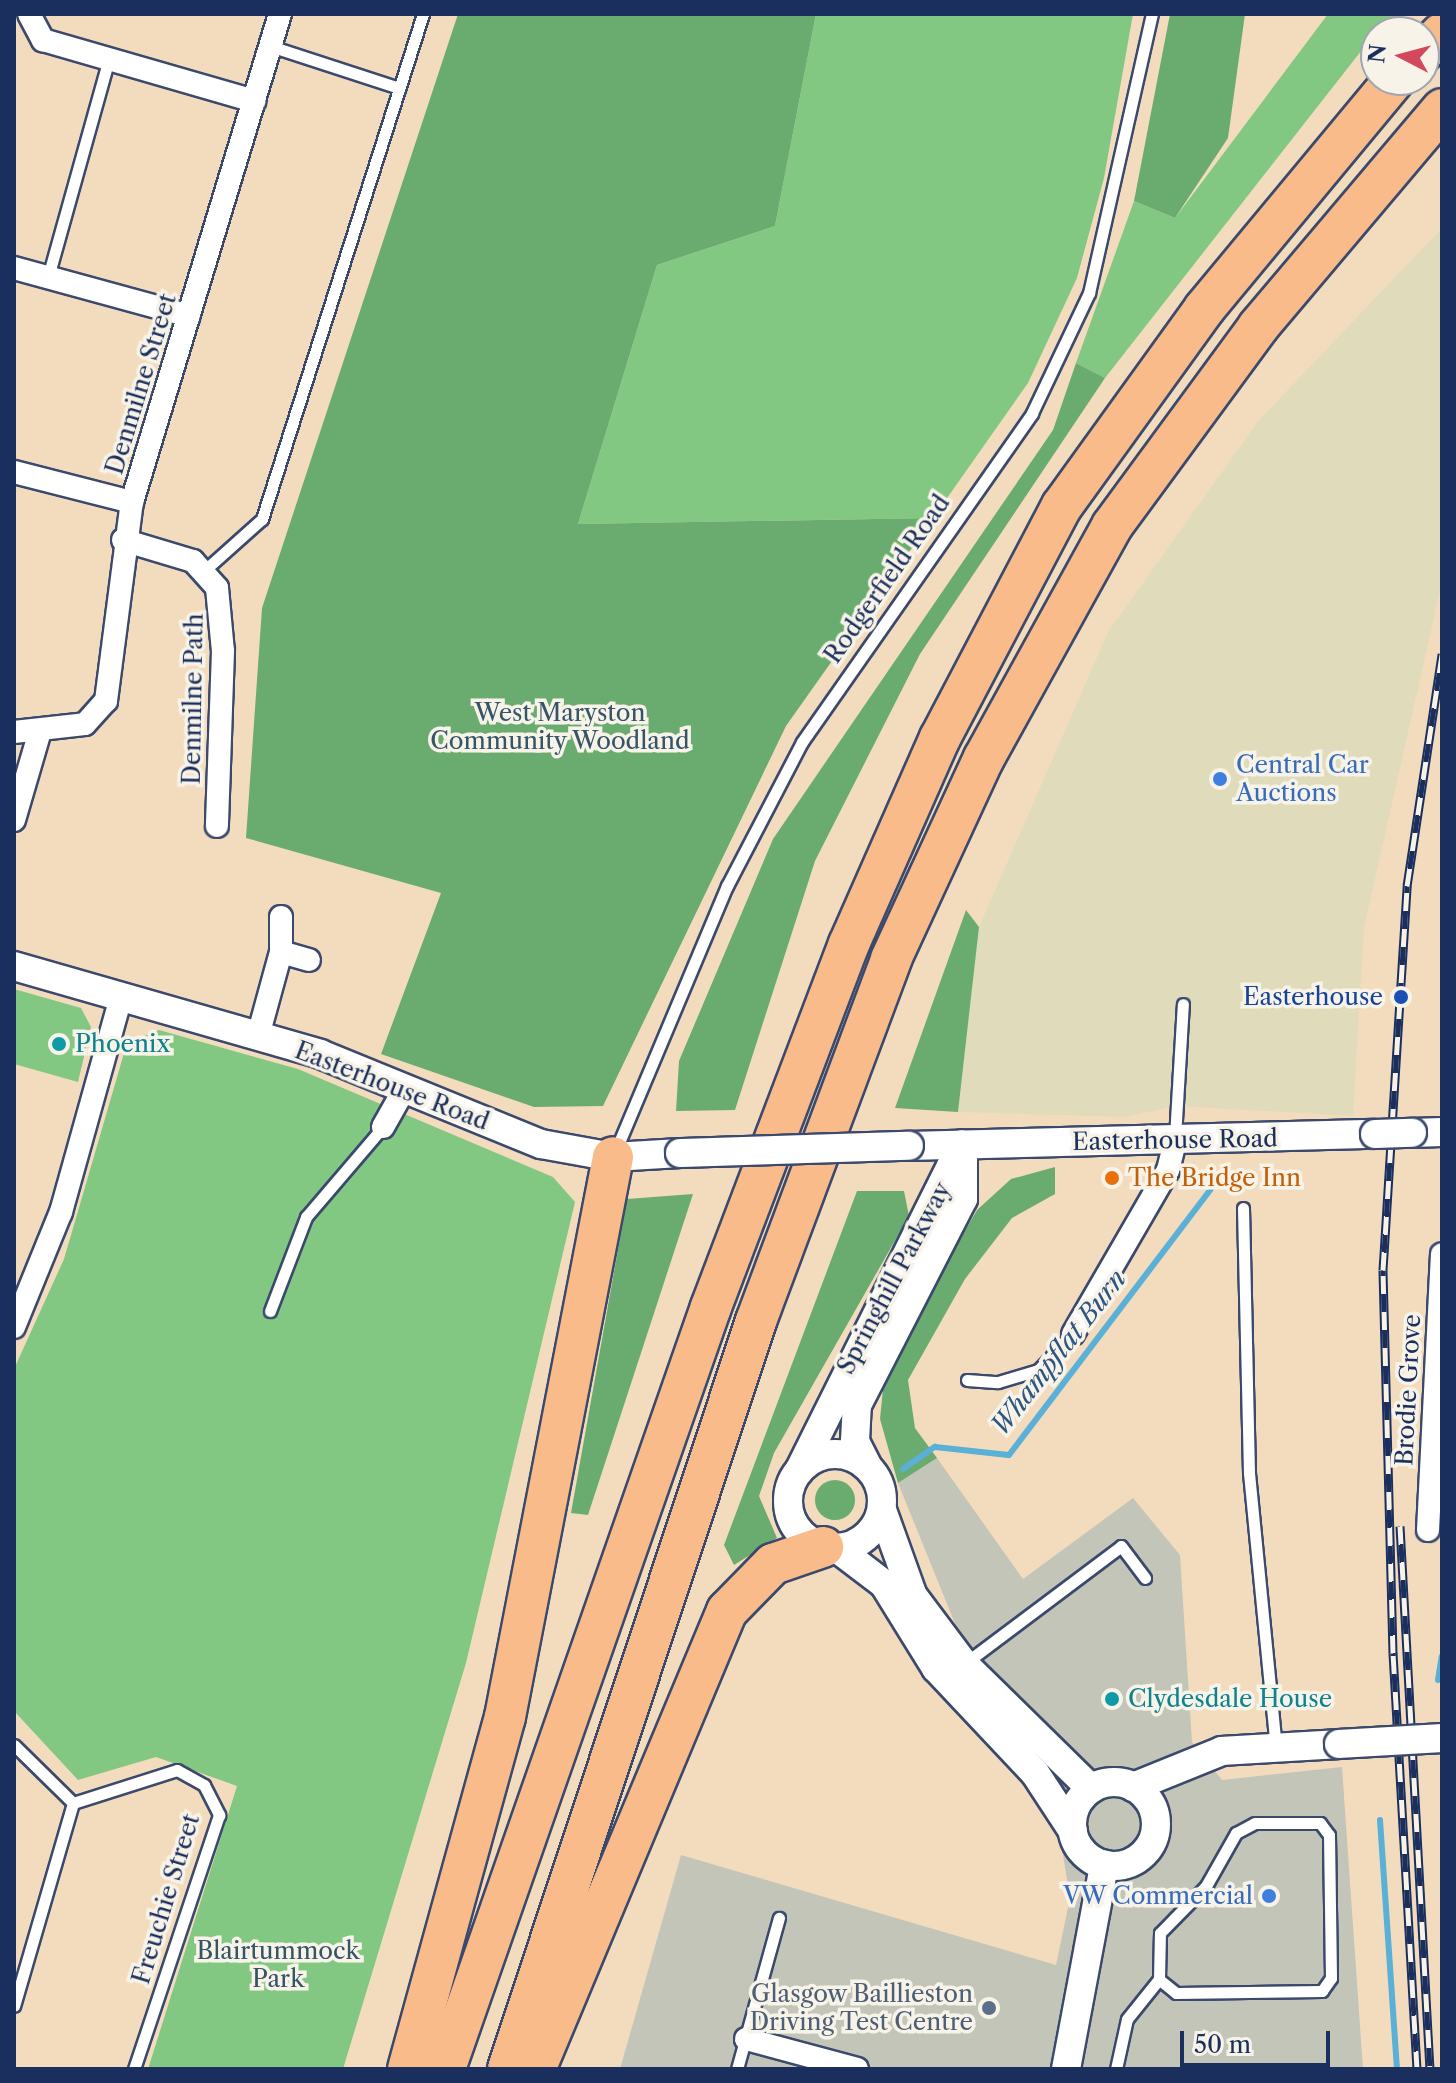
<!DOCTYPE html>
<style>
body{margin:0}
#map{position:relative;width:1456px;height:2083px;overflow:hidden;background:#f3dcbe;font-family:"Libre Caslon Text",serif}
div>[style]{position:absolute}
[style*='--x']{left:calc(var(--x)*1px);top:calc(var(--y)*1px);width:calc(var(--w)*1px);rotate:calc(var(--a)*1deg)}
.built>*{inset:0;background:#e0dcbb}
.industrial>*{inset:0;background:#c4c5b9}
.green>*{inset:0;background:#83c882}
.forest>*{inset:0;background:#6aac70}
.round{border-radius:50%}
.stream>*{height:6px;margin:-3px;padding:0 3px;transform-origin:3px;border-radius:3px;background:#5ab0d6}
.roads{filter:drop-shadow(2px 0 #3b496c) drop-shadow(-2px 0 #3b496c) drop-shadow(0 2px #3b496c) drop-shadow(0 -2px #3b496c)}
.service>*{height:11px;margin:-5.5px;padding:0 5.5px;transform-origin:5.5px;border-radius:5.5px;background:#fff}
.minor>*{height:22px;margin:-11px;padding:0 11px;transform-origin:11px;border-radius:11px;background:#fff}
.tertiary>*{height:28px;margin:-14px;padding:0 14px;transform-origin:14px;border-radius:14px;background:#fff}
.tertiary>.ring{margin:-14px;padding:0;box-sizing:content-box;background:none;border:28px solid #fff;border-radius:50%}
.motorway>*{height:40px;margin:-20px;padding:0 20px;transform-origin:20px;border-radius:20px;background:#fabb8b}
.rail>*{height:9px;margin-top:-4.5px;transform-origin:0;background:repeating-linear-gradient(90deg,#f7f3e8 0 18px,#1b2f5e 0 36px);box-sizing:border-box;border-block:2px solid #1b2f5e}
.bridges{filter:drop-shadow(2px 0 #3b496c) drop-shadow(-2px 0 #3b496c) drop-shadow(0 2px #3b496c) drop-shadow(0 -2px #3b496c)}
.tertiary-bridge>*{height:28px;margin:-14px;padding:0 14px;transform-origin:14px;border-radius:14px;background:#fff}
.dots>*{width:22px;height:22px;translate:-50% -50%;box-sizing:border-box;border:4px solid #f7f3e8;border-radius:50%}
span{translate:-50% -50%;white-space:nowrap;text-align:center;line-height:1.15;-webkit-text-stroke:7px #f7f3e8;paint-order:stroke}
.street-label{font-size:24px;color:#1b2f5e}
.park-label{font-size:24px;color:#355567}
.shop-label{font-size:24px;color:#366cbe}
.left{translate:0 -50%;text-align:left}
.right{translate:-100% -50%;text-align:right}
.transit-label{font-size:24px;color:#164399}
.culture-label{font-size:24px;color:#0d838f}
.food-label{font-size:24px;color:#c56008}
.service-label{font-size:24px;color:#4e5e75}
.water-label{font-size:26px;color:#2e5682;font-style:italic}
.frame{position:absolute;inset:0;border:16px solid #1b2f5e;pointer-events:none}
.north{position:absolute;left:1360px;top:16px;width:80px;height:80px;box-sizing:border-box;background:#f7f3e8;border:2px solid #9fa5b1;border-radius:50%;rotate:276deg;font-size:22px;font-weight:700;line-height:32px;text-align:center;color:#1b2f5e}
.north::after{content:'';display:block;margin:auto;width:28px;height:36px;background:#d1495b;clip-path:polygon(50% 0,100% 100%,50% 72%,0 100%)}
.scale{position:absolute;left:1180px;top:2031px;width:150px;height:36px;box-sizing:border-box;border:4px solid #1b2f5e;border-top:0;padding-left:10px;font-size:24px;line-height:28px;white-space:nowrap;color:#1b2f5e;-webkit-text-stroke:6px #f7f3e8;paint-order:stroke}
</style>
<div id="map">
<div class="built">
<div style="clip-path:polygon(1442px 228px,1442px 582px,1364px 928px,1353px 1116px,1176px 1106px,1124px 1117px,958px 1112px,979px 927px,1108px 632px,1259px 420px)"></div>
</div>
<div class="industrial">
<div style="clip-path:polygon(937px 1458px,1023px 1579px,1133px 1498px,1180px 1555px,1192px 1742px,1222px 1780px,1342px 1767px,1363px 2069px,620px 2069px,681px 1855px,1056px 1965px,1070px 1898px,1044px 1739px,956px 1626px,898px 1483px)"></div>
</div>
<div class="green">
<div style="clip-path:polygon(816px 14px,1133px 14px,1104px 178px,1077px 278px,1028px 383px,933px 518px,578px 524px,657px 265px,775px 226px)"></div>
<div style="clip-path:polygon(1328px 14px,1400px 14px,1376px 32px,1105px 378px,1076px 363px,1134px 201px,1175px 218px)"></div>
<div style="clip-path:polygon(14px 989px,81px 1008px,91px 1027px,78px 1082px,14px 1064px)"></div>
<div style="clip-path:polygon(159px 1030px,298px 1069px,553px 1177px,575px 1202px,466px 1663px,343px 2069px,148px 2069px,237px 1786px,156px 1757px,78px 1780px,14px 1711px,14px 1369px,64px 1259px,127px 1043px)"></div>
</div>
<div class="forest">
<div style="clip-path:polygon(458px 14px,816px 14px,775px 226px,657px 265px,578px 524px,933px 518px,786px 726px,603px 1106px,534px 1107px,381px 1054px,441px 893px,246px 838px,262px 608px)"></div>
<div style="clip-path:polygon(1170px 14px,1245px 14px,1228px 138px,1175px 218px,1134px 201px)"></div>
<div style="clip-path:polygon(1076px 363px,1105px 378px,920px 654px,815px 861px,735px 1110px,676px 1111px,679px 1061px,773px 839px,1053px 430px)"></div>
<div style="clip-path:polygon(966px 910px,979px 927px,958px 1112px,895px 1108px)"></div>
<div style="clip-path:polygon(1055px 1167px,1055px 1194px,1012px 1218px,965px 1279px,908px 1380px,915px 1428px,937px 1458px,898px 1483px,880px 1419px,885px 1369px,977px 1210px,1011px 1179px)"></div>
<div style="clip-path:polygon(857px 1191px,904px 1191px,909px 1216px,774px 1453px,759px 1496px,777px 1538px,734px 1565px,724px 1545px)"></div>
<div style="clip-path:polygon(693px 1194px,588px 1515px,571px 1513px,627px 1199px)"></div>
<div class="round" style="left:815px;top:1480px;width:40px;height:40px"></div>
</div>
<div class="stream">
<div style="--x:903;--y:1469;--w:39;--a:-35"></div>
<div style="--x:935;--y:1447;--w:74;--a:6.2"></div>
<div style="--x:1009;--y:1455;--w:333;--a:-52.8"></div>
<div style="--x:1438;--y:1680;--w:24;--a:-81"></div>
<div style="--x:1380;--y:1820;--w:250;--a:86.1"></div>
</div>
<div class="roads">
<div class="service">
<div style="--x:270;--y:46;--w:136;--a:18"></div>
<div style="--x:48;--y:277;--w:226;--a:-74.4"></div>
<div style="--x:206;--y:569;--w:75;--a:-41.8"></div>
<div style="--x:262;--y:519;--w:530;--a:-72.32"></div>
<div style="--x:1175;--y:1137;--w:133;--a:-86.6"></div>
<div style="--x:615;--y:1152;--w:289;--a:-67.2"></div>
<div style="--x:727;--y:886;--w:162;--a:-62.5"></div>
<div style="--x:802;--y:742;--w:401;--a:-55"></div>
<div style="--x:1032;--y:413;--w:133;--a:-64.6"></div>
<div style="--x:1089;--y:293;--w:286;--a:-77.3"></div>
<div style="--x:1243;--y:1208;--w:265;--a:88.7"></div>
<div style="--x:1249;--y:1473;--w:277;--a:84.4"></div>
<div style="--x:270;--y:1311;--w:101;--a:-69"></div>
<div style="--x:306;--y:1217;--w:118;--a:-49.5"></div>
<div style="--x:967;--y:1380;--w:31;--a:4"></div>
<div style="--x:998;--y:1382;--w:42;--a:-16.7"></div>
<div style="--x:1038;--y:1370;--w:50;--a:-45.8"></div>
<div style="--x:964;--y:1664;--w:196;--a:-36.9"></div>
<div style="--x:1121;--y:1546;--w:40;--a:53"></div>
<div style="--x:14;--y:1745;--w:83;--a:44.5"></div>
<div style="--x:73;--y:1803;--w:211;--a:106.2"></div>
<div style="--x:73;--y:1803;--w:109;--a:-17.6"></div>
<div style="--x:177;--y:1770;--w:31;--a:29"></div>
<div style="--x:204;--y:1785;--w:34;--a:63"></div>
<div style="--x:219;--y:1815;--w:268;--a:108.5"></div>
<div style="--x:1255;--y:1823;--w:65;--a:0"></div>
<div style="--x:1320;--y:1823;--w:15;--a:53"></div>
<div style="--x:1329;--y:1835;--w:143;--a:89.2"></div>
<div style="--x:1331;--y:1978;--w:16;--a:125"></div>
<div style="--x:1322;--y:1991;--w:146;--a:179.2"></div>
<div style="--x:1176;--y:1993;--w:22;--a:-141"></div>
<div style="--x:1159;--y:1979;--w:46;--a:-88.8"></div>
<div style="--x:1160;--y:1933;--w:66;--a:-45.6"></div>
<div style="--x:1206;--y:1886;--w:61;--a:-60.5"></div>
<div style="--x:1236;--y:1833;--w:21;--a:-28"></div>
<div style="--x:737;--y:2069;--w:157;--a:-74.5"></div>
<div style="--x:1116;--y:2069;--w:51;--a:-77.6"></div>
<div style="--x:1127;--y:2019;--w:51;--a:-51.3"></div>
</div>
<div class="minor">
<div style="--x:29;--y:14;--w:30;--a:62"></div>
<div style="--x:43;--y:40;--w:220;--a:16.1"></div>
<div style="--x:14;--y:268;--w:181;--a:15.3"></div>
<div style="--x:14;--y:472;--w:122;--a:14.3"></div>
<div style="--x:123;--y:540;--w:73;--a:16.7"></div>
<div style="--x:193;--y:561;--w:36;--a:48"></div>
<div style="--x:217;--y:588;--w:63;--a:84.6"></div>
<div style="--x:223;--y:651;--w:175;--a:92"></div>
<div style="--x:14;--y:732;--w:71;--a:-6.4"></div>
<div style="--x:85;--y:724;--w:31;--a:-48"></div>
<div style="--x:106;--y:701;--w:201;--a:-82.6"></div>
<div style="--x:132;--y:502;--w:510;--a:-73.13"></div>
<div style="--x:14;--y:820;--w:93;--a:-73.7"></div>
<div style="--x:281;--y:952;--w:29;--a:16"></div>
<div style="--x:258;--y:1036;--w:87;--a:-74.7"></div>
<div style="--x:281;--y:952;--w:35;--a:-90"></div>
<div style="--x:383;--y:1127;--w:45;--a:-60.6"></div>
<div style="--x:14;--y:1327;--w:124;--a:-67.8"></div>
<div style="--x:61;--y:1212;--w:223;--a:-74.4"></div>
<div style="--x:1073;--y:1334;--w:190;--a:-59.9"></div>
<div style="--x:1168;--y:1170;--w:30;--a:-76"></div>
<div style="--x:1428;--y:1530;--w:276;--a:-87.1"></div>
<div style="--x:746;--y:2039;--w:115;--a:15.1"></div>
</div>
<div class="tertiary">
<div style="--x:14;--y:966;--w:318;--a:16"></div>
<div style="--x:320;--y:1054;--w:239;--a:22.2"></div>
<div style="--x:541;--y:1144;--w:73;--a:10.2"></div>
<div style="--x:613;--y:1157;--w:67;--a:-3.4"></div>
<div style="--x:1412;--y:1133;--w:30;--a:-2"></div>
<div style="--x:909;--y:1146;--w:466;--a:-1.5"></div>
<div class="ring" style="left:788px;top:1454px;width:66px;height:66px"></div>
<div style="--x:868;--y:1467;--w:29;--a:-117"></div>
<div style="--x:855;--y:1441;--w:36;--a:-87"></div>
<div style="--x:857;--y:1405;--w:232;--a:-62.8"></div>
<div style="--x:963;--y:1199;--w:42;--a:-90"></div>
<div style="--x:799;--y:1471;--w:365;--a:-63.5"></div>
<div style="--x:882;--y:1510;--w:91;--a:70.2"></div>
<div style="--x:913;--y:1596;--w:85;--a:53.1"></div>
<div style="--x:964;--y:1664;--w:178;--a:44.5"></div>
<div style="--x:838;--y:1549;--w:58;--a:37.3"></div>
<div style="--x:884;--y:1584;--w:99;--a:58.2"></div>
<div style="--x:936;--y:1668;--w:144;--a:46.7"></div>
<div style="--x:1035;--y:1773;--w:69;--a:56.8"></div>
<div class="ring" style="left:1072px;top:1782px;width:56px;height:56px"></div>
<div style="--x:1133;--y:1787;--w:96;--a:-22"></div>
<div style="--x:1222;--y:1751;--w:117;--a:-3.4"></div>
<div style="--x:1066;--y:2069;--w:208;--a:-79.4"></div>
</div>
<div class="motorway">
<div style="--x:1424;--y:51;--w:25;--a:-45"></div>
<div style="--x:537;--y:2065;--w:492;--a:-67.3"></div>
<div style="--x:727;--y:1611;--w:66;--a:-45.6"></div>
<div style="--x:773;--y:1564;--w:53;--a:-18.8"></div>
<div style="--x:408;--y:2069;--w:365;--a:-74.6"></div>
<div style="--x:505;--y:1717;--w:570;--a:-79.08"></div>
<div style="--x:445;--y:2069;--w:807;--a:-70.76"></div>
<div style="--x:711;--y:1307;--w:388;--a:-69.2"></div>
<div style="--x:849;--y:944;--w:225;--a:-66.2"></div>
<div style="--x:940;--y:738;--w:262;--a:-62.3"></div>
<div style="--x:1062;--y:506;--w:243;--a:-54.2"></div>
<div style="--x:1204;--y:309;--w:298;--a:-50.3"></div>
<div style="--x:508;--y:2069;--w:788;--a:-71.66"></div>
<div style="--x:756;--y:1321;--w:386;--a:-69.5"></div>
<div style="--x:891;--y:959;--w:221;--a:-65.2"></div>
<div style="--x:984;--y:758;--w:265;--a:-61.1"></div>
<div style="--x:1112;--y:526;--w:247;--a:-53.7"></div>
<div style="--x:1258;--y:327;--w:285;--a:-49.8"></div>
</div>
</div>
<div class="rail">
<div style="--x:1400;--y:1526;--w:544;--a:86.84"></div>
<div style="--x:1417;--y:2069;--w:417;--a:-93.3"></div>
<div style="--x:1393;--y:1653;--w:383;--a:-91.5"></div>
<div style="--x:1383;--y:1270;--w:385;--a:-86.4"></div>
<div style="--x:1407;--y:886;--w:235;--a:-81.4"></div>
</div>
<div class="bridges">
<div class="tertiary-bridge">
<div style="--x:1375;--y:1134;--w:37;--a:-2"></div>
<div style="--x:680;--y:1153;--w:229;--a:-1.8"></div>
<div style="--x:1339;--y:1744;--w:103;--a:-3.3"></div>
</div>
</div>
<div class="dots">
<div style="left:1220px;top:779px;background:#3f7fe0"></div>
<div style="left:1401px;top:997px;background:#1a4fb4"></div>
<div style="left:59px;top:1044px;background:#0f9aa8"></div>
<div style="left:1112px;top:1178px;background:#e8710a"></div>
<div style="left:1112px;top:1699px;background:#0f9aa8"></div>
<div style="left:1269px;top:1896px;background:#3f7fe0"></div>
<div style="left:989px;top:2008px;background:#5c6f8a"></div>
</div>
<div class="street-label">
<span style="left:141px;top:384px;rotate:-73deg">Denmilne Street</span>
<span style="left:887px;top:579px;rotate:-55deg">Rodgerfield Road</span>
<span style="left:193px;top:699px;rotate:-89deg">Denmilne Path</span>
<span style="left:392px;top:1086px;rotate:21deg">Easterhouse Road</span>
<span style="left:1175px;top:1140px;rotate:-1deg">Easterhouse Road</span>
<span style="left:894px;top:1278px;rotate:-62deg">Springhill Parkway</span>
<span style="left:1408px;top:1390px;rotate:-87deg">Brodie Grove</span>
<span style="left:166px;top:1899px;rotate:-73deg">Freuchie Street</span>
</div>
<div class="park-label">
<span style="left:560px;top:727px">West Maryston<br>Community Woodland</span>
<span style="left:278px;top:1965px">Blairtummock<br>Park</span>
</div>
<div class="shop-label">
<span class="left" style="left:1236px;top:779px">Central Car<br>Auctions</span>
<span class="right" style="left:1253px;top:1896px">VW Commercial</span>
</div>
<div class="transit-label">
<span class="right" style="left:1383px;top:997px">Easterhouse</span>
</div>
<div class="culture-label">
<span class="left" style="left:75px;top:1044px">Phoenix</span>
<span class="left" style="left:1128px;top:1699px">Clydesdale House</span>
</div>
<div class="food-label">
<span class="left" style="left:1128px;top:1178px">The Bridge Inn</span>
</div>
<div class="service-label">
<span class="right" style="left:973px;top:2008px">Glasgow Baillieston<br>Driving Test Centre</span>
</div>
<div class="water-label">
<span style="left:1059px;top:1353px;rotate:-52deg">Whampflat Burn</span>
</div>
<div class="frame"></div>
<div class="north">N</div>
<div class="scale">50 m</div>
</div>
